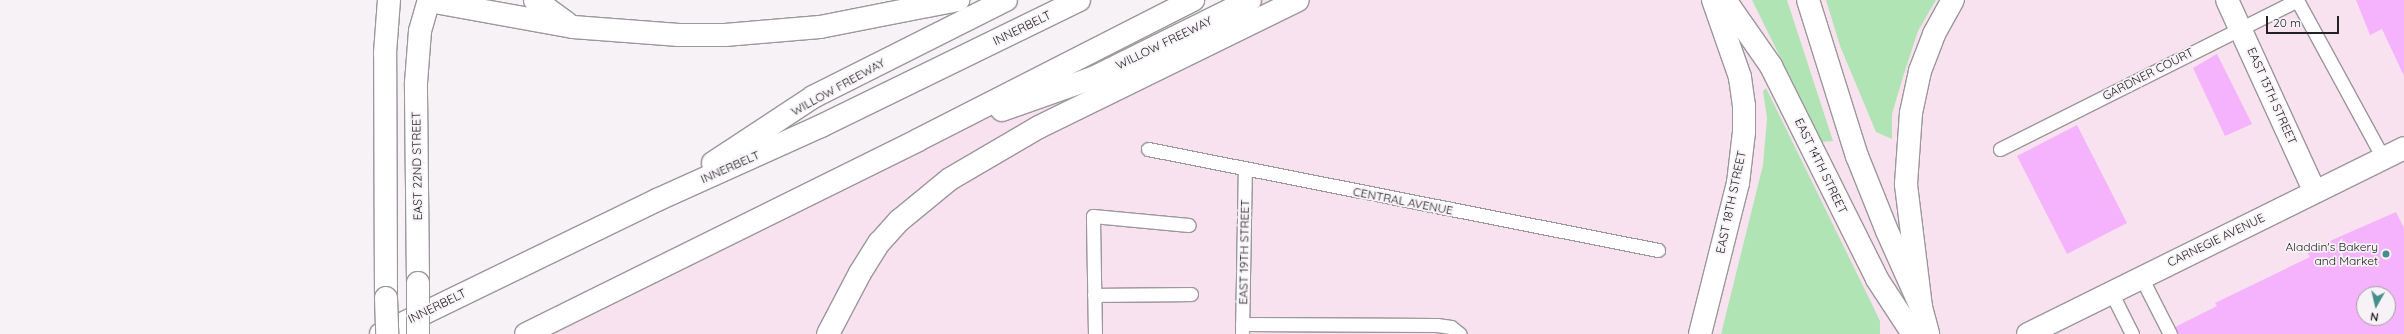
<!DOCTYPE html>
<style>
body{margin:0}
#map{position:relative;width:2404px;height:334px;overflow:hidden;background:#f6f2f6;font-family:Quicksand,sans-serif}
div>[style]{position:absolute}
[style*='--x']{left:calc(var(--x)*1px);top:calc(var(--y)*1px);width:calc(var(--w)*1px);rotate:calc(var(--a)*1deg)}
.commercial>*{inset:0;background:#f9e2ef}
.green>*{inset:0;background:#b1e4b4}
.building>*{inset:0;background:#f5b2fd}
.roads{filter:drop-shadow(1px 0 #9b979b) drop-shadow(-1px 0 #9b979b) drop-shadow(0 1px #9b979b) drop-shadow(0 -1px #9b979b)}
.lane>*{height:13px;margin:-6.5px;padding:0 6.5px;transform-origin:6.5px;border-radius:6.5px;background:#fff}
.street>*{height:22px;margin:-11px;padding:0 11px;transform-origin:11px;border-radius:11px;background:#fff}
.secondary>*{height:22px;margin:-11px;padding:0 11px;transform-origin:11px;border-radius:11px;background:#fff}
.primary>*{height:22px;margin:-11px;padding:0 11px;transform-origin:11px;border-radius:11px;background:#fff}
.highway>*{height:22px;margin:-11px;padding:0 11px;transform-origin:11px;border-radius:11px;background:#fff}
.bridges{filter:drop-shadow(1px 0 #9b979b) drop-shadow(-1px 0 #9b979b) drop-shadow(0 1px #9b979b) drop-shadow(0 -1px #9b979b)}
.secondary-bridge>*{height:22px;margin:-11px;padding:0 11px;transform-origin:11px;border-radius:11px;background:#fff}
.dots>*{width:11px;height:11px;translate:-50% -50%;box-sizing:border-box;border:2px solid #f6f2f6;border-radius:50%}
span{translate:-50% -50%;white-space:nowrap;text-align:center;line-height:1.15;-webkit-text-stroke:3.5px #f6f2f6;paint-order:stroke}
.street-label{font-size:12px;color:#232223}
.poi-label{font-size:12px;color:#232223}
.right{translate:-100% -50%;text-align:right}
.north{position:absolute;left:2356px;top:286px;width:40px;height:40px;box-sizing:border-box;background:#f6f2f6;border:1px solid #a29fa2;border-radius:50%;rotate:188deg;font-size:11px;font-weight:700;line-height:16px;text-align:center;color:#232223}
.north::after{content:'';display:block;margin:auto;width:14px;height:18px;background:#468e8c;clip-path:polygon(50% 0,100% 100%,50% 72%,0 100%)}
.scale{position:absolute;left:2266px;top:16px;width:73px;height:18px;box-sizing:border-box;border:2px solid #232223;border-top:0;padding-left:5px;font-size:12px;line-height:14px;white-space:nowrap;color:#232223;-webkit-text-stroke:3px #f6f2f6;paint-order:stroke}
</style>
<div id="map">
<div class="commercial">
<div style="clip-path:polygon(evenodd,1250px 0,2404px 0,2404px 334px,526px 334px,918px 140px,1250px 0,2364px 294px,2388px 294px,2388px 318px,2364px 318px,2364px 294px)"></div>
</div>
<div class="green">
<div style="clip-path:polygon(1752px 0,1787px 0,1833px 141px,1822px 142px)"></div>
<div style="clip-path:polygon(1826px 0,1936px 0,1918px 31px,1903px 77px,1892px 114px,1892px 139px,1876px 132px,1840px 46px)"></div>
<div style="clip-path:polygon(1766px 88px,1870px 300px,1880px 321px,1880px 334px,1721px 334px,1763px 165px,1767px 118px,1763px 91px)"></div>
</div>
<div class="building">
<div style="clip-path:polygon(2356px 0,2404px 0,2404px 76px,2382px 29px,2370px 35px)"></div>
<div style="clip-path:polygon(2217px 54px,2252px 124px,2225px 136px,2193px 68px)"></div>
<div style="clip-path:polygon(2077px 125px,2127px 223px,2067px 254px,2017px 156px)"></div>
<div style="clip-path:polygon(evenodd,2396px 212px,2404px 228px,2404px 334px,2178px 334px,2175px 327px,2217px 306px,2215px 303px,2310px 257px,2307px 251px,2396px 212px,2364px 294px,2388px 294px,2388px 318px,2364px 318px,2364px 294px)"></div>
</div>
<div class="roads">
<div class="lane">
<div style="--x:2297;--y:0;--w:180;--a:61.4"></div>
<div style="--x:1148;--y:149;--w:520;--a:11.2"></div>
<div style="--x:2000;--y:149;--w:332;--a:-26.6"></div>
<div style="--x:2141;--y:277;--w:64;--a:63"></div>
<div style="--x:2111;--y:292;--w:47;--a:63.4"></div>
<div style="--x:1094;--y:295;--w:97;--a:-0.6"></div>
<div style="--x:1242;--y:324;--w:195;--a:0.3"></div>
<div style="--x:1437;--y:325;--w:14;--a:8"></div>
<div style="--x:1451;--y:327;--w:11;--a:38"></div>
<div style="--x:1095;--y:334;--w:118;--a:-91"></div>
<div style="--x:1093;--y:216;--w:96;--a:5.4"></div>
<div style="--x:1242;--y:334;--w:164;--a:-89"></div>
</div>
<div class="street">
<div style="--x:2227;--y:0;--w:211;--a:65.4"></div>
</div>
<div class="secondary">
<div style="--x:418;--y:283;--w:200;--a:-90.6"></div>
<div style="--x:416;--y:83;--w:52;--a:-85.6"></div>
<div style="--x:420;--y:31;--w:32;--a:-74"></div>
<div style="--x:386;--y:298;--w:245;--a:-90.2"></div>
<div style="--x:385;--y:53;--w:53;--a:-85.7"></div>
</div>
<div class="primary">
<div style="--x:1725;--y:0;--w:80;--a:55.1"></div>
<div style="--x:1771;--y:66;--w:238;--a:63.5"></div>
<div style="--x:1877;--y:279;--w:66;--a:56.8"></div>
<div style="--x:1808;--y:0;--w:164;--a:72.6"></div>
<div style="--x:1857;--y:156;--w:81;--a:68.2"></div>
<div style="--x:1887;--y:231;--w:83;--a:65.9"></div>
<div style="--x:1921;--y:307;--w:28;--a:75"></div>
<div style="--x:1700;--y:334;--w:156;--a:-75.9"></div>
<div style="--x:1738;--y:183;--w:51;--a:-83.3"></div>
<div style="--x:1744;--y:132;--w:26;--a:-90"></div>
<div style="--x:1744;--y:106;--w:29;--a:-98"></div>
<div style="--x:1740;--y:77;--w:82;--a:-109.3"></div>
<div style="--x:2028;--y:334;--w:419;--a:-26.3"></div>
</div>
<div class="highway">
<div style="--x:535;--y:0;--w:39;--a:36"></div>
<div style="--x:429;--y:1;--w:146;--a:10.2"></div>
<div style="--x:573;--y:27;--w:106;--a:4.3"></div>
<div style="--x:679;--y:35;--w:46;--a:0"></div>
<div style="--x:725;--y:35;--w:95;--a:-4.8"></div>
<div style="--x:820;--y:27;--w:141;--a:-11.1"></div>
<div style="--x:1002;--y:110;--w:99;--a:-19.5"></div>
<div style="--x:1095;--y:77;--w:173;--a:-26.4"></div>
<div style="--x:713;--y:163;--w:120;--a:-33.4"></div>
<div style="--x:813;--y:97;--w:216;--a:-26.7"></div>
<div style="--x:1921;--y:307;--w:124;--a:-97"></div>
<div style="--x:1906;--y:184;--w:71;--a:-86"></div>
<div style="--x:1911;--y:113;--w:43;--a:-77.9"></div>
<div style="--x:1920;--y:71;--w:40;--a:-69"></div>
<div style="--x:1934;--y:34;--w:39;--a:-61"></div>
<div style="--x:381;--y:334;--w:307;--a:-25.9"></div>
<div style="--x:657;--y:200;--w:180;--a:-24.3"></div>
<div style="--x:821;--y:126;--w:287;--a:-26"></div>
<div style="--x:526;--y:334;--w:437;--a:-26.3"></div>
<div style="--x:918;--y:140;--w:309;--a:-27"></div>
<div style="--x:828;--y:334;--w:69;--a:-62.3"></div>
<div style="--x:860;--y:273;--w:36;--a:-58"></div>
<div style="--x:879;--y:243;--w:31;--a:-48"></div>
<div style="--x:900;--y:220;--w:65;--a:-39.4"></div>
<div style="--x:950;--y:179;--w:103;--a:-30.3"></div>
<div style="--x:1039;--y:127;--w:288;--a:-26.1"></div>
</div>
</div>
<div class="bridges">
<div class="secondary-bridge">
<div style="--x:418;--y:283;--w:51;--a:90"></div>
<div style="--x:386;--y:298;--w:36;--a:88"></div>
</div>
</div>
<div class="dots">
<div style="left:2386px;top:254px;background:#468e8c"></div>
</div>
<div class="street-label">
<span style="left:1022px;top:28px;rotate:-26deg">INNERBELT</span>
<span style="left:1164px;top:43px;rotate:-26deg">WILLOW FREEWAY</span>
<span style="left:2148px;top:74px;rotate:-27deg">GARDNER COURT</span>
<span style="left:838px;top:87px;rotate:-29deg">WILLOW FREEWAY</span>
<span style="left:2272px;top:96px;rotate:66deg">EAST 13TH STREET</span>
<span style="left:417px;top:166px;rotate:-91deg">EAST 22ND STREET</span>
<span style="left:1821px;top:166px;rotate:64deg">EAST 14TH STREET</span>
<span style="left:730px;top:167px;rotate:-24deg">INNERBELT</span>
<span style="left:1403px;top:201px;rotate:11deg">CENTRAL AVENUE</span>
<span style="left:1731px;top:202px;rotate:-78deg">EAST 18TH STREET</span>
<span style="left:2216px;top:240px;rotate:-26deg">CARNEGIE AVENUE</span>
<span style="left:1244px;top:252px;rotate:-89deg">EAST 19TH STREET</span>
<span style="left:437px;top:306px;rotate:-26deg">INNERBELT</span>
</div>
<div class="poi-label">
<span class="right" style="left:2378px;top:254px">Aladdin's Bakery<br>and Market</span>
</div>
<div class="north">N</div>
<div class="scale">20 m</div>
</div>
